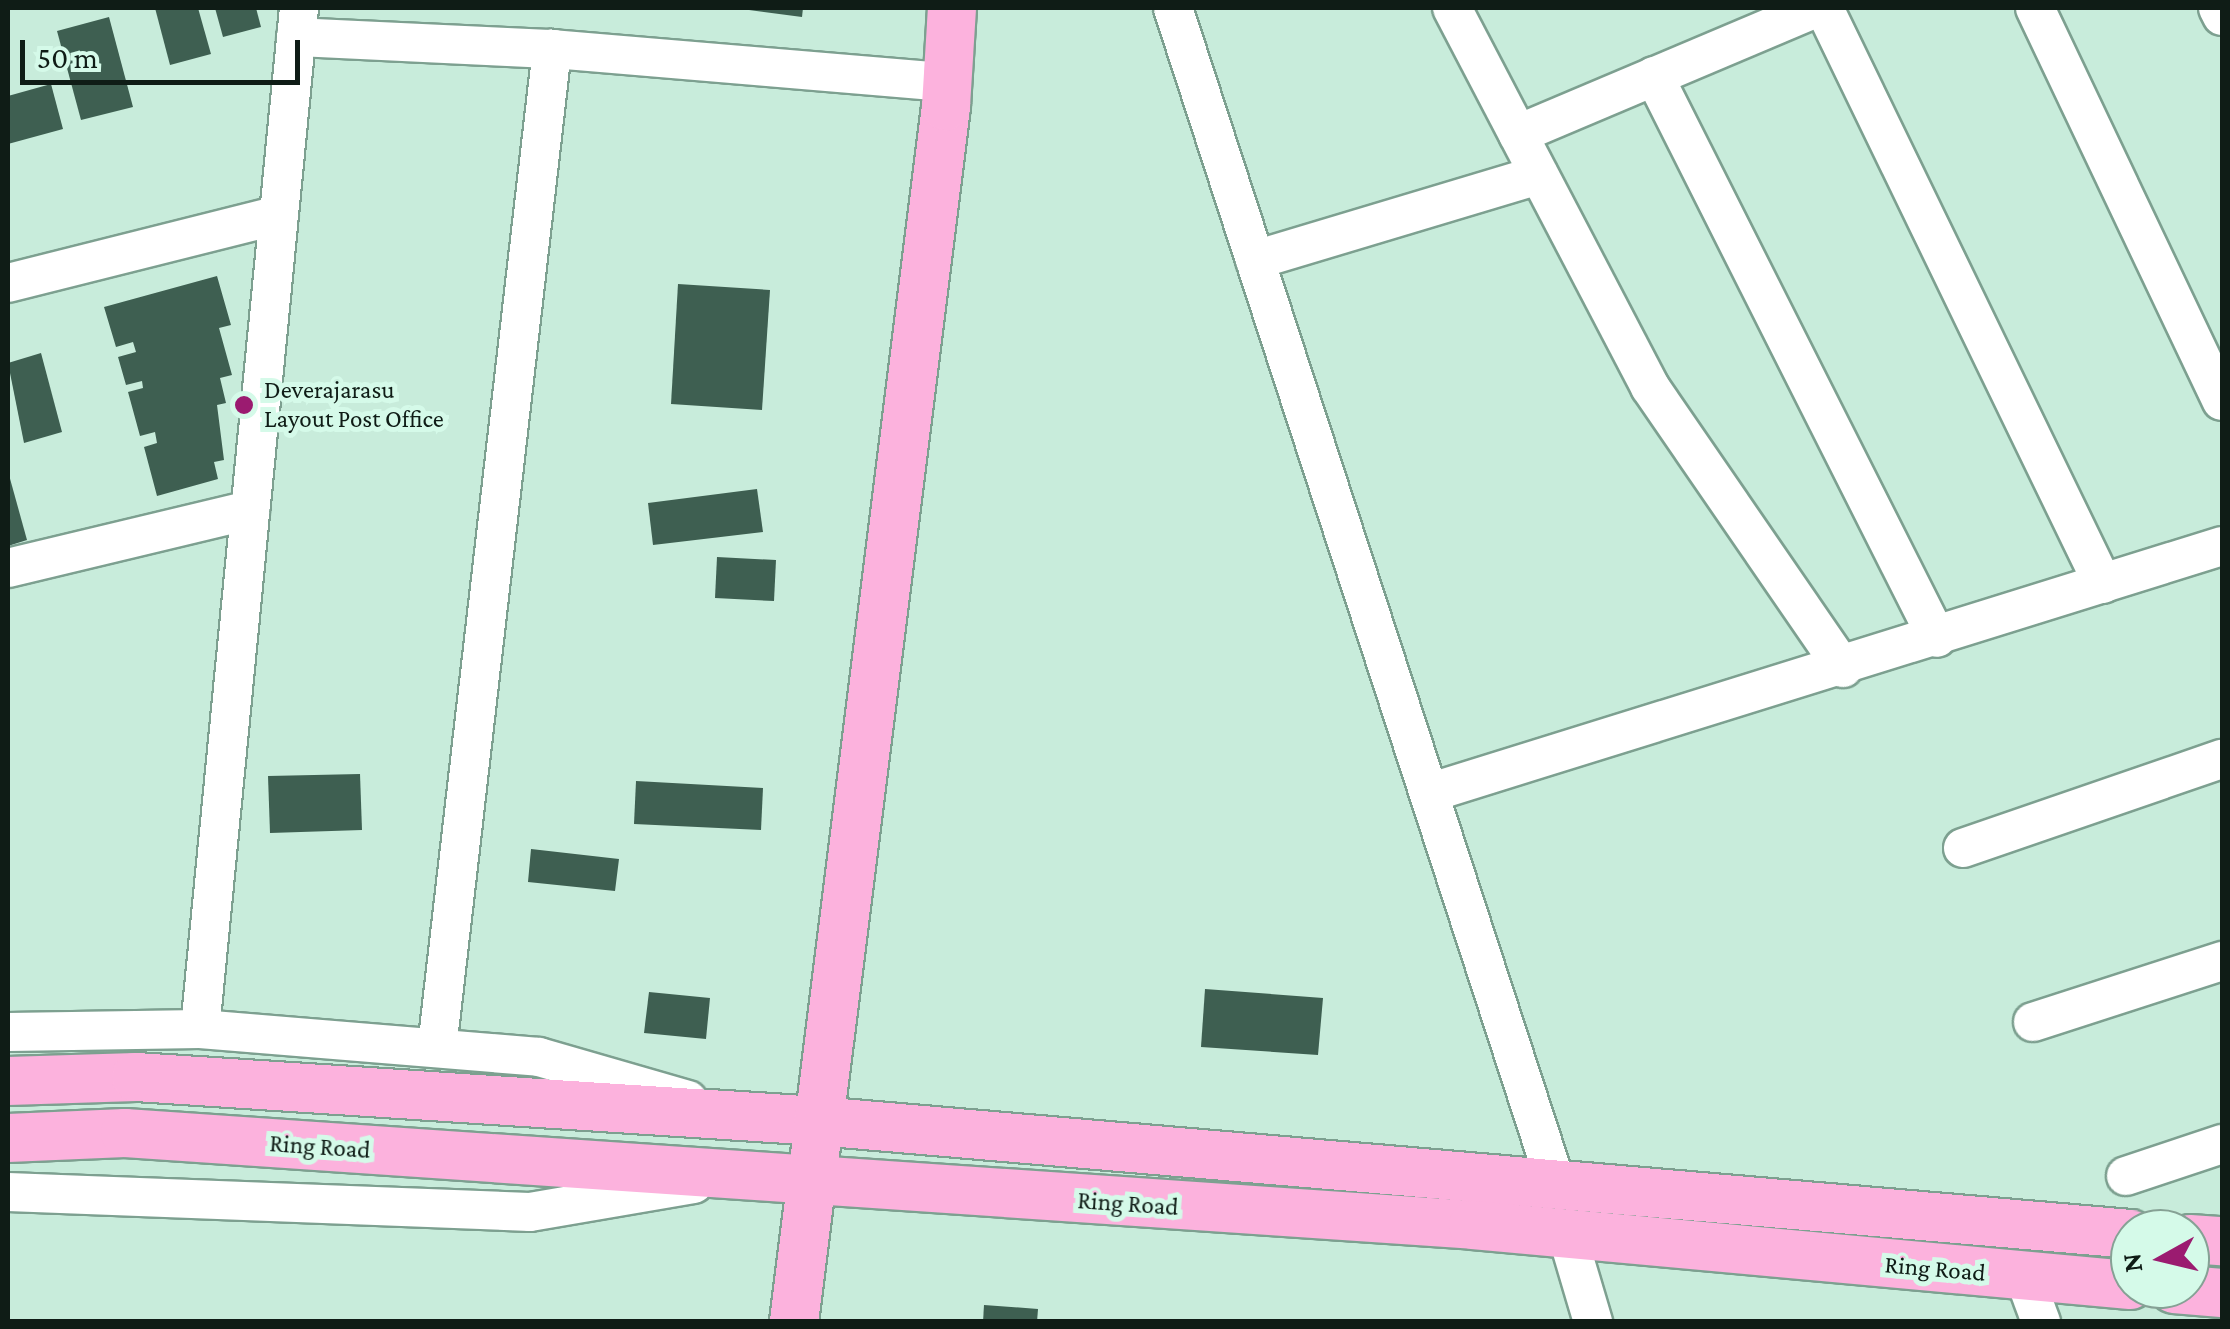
<!DOCTYPE html>
<style>
body{margin:0}
#map{position:relative;width:2230px;height:1329px;overflow:hidden;background:#c8ecdb;font-family:"Crimson Pro",serif}
div>[style]{position:absolute}
[style*='--x']{left:calc(var(--x)*1px);top:calc(var(--y)*1px);width:calc(var(--w)*1px);rotate:calc(var(--a)*1deg)}
.building>*{inset:0;background:#3e5f51}
.roads{filter:drop-shadow(2px 0 #7da090) drop-shadow(-2px 0 #7da090) drop-shadow(0 2px #7da090) drop-shadow(0 -2px #7da090)}
.minor>*{height:38px;margin:-19px;padding:0 19px;transform-origin:19px;border-radius:19px;background:#fff}
.major>*{height:48px;margin:-24px;padding:0 24px;transform-origin:24px;border-radius:24px;background:#fcb2dd}
.dots>*{width:28px;height:28px;translate:-50% -50%;box-sizing:border-box;border:5px solid #d5fae9;border-radius:50%}
span{translate:-50% -50%;white-space:nowrap;text-align:center;line-height:1.15;-webkit-text-stroke:10px #d5fae9;paint-order:stroke}
.poi-label{font-size:25px;color:#0f1c16}
.left{translate:0 -50%;text-align:left}
.street-label{font-size:25px;color:#0f1c16}
.frame{position:absolute;inset:0;border:10px solid #0f1c16;pointer-events:none}
.north{position:absolute;left:2110px;top:1209px;width:100px;height:100px;box-sizing:border-box;background:#d5fae9;border:2px solid #86a195;border-radius:50%;rotate:262deg;font-size:28px;font-weight:700;line-height:40px;text-align:center;color:#0f1c16}
.north::after{content:'';display:block;margin:auto;width:35px;height:45px;background:#9b1b70;clip-path:polygon(50% 0,100% 100%,50% 72%,0 100%)}
.scale{position:absolute;left:20px;top:40px;width:280px;height:45px;box-sizing:border-box;border:5px solid #0f1c16;border-top:0;padding-left:12px;font-size:30px;line-height:35px;white-space:nowrap;color:#0f1c16;-webkit-text-stroke:8px #d5fae9;paint-order:stroke}
</style>
<div id="map">
<div class="building">
<div style="clip-path:polygon(155px 8px,198px 8px,211px 54px,170px 65px)"></div>
<div style="clip-path:polygon(215px 8px,256px 8px,261px 27px,223px 37px)"></div>
<div style="clip-path:polygon(734px 8px,803px 8px,802px 17px)"></div>
<div style="clip-path:polygon(109px 17px,133px 107px,81px 120px,57px 31px)"></div>
<div style="clip-path:polygon(51px 84px,63px 129px,8px 144px,8px 96px)"></div>
<div style="clip-path:polygon(217px 276px,231px 325px,219px 328px,232px 375px,220px 378px,226px 403px,217px 405px,224px 460px,214px 462px,218px 479px,157px 496px,144px 447px,157px 443px,155px 432px,140px 436px,128px 392px,143px 388px,142px 381px,126px 385px,118px 357px,136px 352px,133px 342px,116px 347px,104px 307px)"></div>
<div style="clip-path:polygon(678px 284px,770px 290px,762px 410px,671px 404px)"></div>
<div style="clip-path:polygon(41px 353px,62px 432px,24px 443px,8px 363px)"></div>
<div style="clip-path:polygon(9px 475px,27px 540px,8px 546px,8px 475px)"></div>
<div style="clip-path:polygon(757px 489px,763px 532px,653px 545px,648px 503px)"></div>
<div style="clip-path:polygon(717px 557px,776px 560px,774px 601px,715px 598px)"></div>
<div style="clip-path:polygon(360px 774px,362px 830px,270px 833px,268px 776px)"></div>
<div style="clip-path:polygon(636px 781px,763px 788px,761px 830px,634px 824px)"></div>
<div style="clip-path:polygon(531px 849px,619px 859px,615px 891px,528px 882px)"></div>
<div style="clip-path:polygon(1205px 989px,1323px 998px,1318px 1055px,1201px 1047px)"></div>
<div style="clip-path:polygon(649px 992px,710px 998px,706px 1039px,644px 1033px)"></div>
<div style="clip-path:polygon(984px 1305px,1038px 1309px,1037px 1322px,983px 1322px)"></div>
</div>
<div class="roads">
<div class="minor">
<div style="--x:1173;--y:8;--w:1234;--a:71.96"></div>
<div style="--x:1452;--y:8;--w:428;--a:62.4"></div>
<div style="--x:1650;--y:387;--w:341;--a:55.5"></div>
<div style="--x:1824;--y:8;--w:640;--a:64.16"></div>
<div style="--x:2035;--y:8;--w:435;--a:64.6"></div>
<div style="--x:2218;--y:8;--w:9;--a:63"></div>
<div style="--x:296;--y:37;--w:256;--a:2.7"></div>
<div style="--x:552;--y:49;--w:397;--a:4.8"></div>
<div style="--x:1654;--y:76;--w:629;--a:63.27"></div>
<div style="--x:1518;--y:134;--w:324;--a:-22.9"></div>
<div style="--x:1255;--y:260;--w:296;--a:-16.7"></div>
<div style="--x:8;--y:283;--w:279;--a:-14.1"></div>
<div style="--x:8;--y:568;--w:249;--a:-13.5"></div>
<div style="--x:1429;--y:793;--w:831;--a:-17.3"></div>
<div style="--x:1963;--y:848;--w:274;--a:-19"></div>
<div style="--x:2033;--y:1022;--w:199;--a:-17.9"></div>
<div style="--x:200;--y:1029;--w:1026;--a:-84.46"></div>
<div style="--x:8;--y:1032;--w:192;--a:-0.9"></div>
<div style="--x:200;--y:1029;--w:340;--a:4.7"></div>
<div style="--x:539;--y:1057;--w:155;--a:16.1"></div>
<div style="--x:437;--y:1048;--w:1006;--a:-83.43"></div>
<div style="--x:2126;--y:1176;--w:101;--a:-18.4"></div>
<div style="--x:8;--y:1192;--w:522;--a:2.19"></div>
<div style="--x:530;--y:1212;--w:166;--a:-9.7"></div>
<div style="--x:1567;--y:1234;--w:92;--a:73.5"></div>
<div style="--x:2024;--y:1276;--w:49;--a:69.7"></div>
</div>
<div class="major">
<div style="--x:8;--y:1081;--w:128;--a:-1.8"></div>
<div style="--x:136;--y:1077;--w:683;--a:3.69"></div>
<div style="--x:818;--y:1121;--w:1317;--a:4.92"></div>
<div style="--x:8;--y:1138;--w:117;--a:-2.4"></div>
<div style="--x:125;--y:1133;--w:1351;--a:3.9"></div>
<div style="--x:1473;--y:1225;--w:660;--a:5.22"></div>
<div style="--x:2190;--y:1239;--w:32;--a:4"></div>
<div style="--x:2174;--y:1289;--w:48;--a:4.8"></div>
<div style="--x:794;--y:1322;--w:1225;--a:-82.87"></div>
<div style="--x:946;--y:106;--w:98;--a:-86.5"></div>
</div>
</div>
<div class="dots">
<div style="left:244px;top:405px;background:#9b1b70"></div>
</div>
<div class="poi-label">
<span class="left" style="left:264px;top:405px">Deverajarasu<br>Layout Post Office</span>
</div>
<div class="street-label">
<span style="left:320px;top:1147px;rotate:4deg">Ring Road</span>
<span style="left:1128px;top:1204px;rotate:4deg">Ring Road</span>
<span style="left:1935px;top:1269px;rotate:5deg">Ring Road</span>
</div>
<div class="frame"></div>
<div class="north">N</div>
<div class="scale">50 m</div>
</div>
